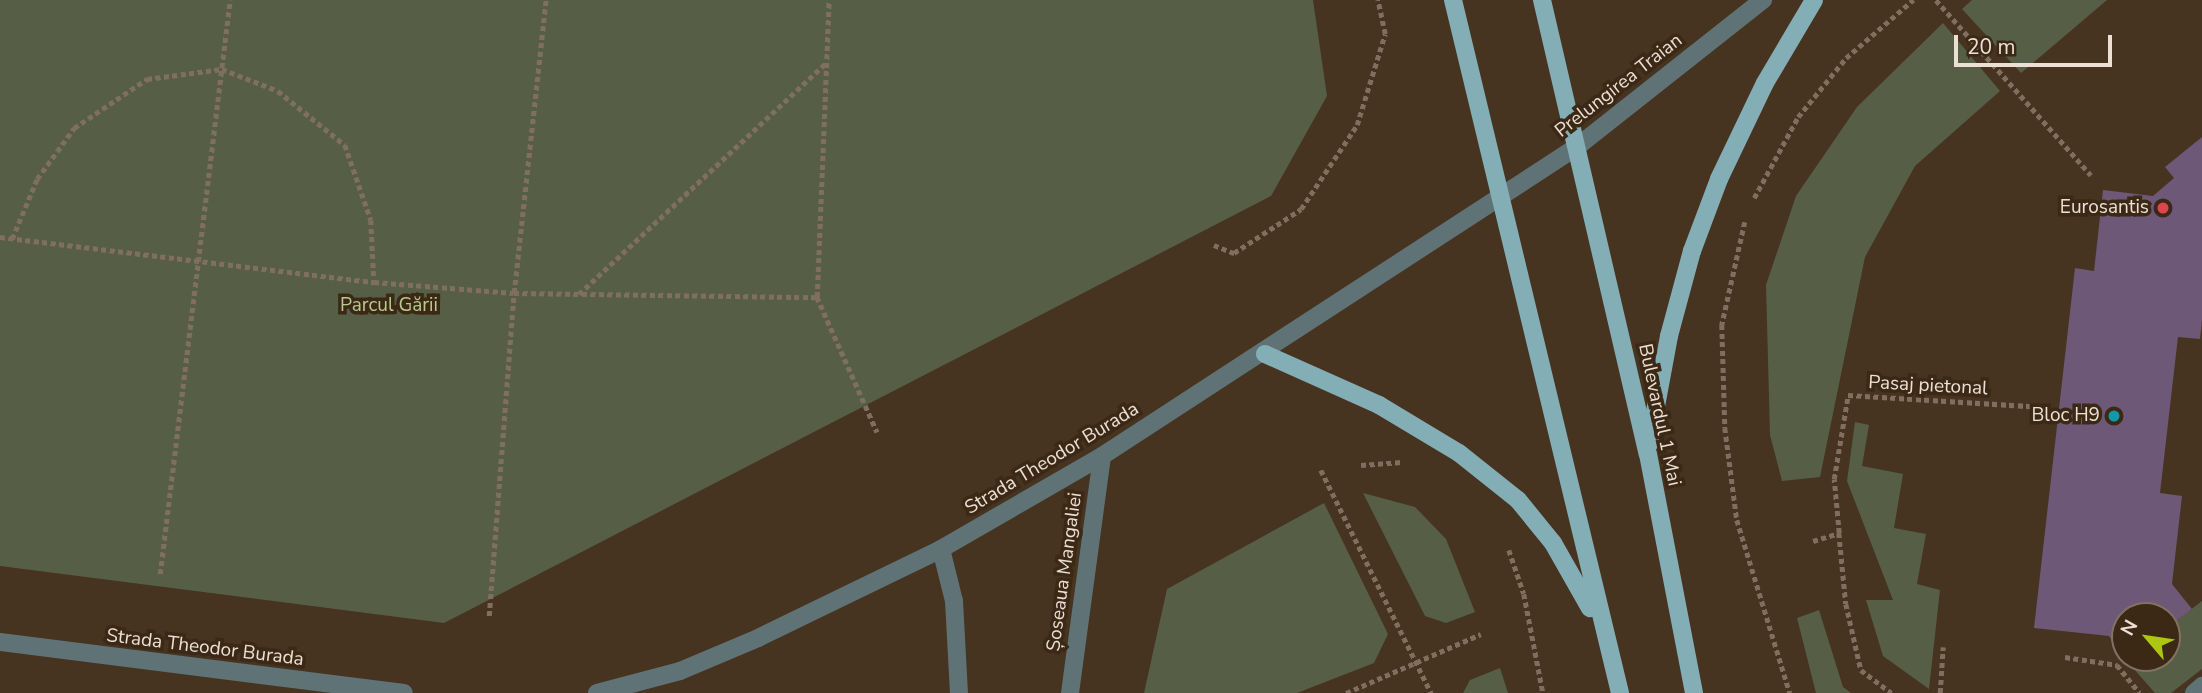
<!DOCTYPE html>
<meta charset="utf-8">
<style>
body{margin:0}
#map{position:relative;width:2202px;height:693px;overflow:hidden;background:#463320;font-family:"Nunito Sans",sans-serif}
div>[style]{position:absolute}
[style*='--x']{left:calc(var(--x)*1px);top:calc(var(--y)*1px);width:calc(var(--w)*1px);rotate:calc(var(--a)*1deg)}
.green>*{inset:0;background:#565f46}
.building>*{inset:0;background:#6d5877}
.path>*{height:4.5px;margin-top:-2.25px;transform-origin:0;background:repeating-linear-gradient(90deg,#806f5f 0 5px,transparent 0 8.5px)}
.minor>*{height:18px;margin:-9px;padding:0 9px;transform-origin:9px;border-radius:9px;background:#5f7377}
.major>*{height:18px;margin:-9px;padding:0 9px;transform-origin:9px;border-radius:9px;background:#84aeb6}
.dots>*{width:19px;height:19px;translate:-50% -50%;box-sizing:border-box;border:4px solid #3b2916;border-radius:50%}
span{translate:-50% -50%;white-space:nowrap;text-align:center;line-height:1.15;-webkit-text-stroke:7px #3b2916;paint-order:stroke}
.street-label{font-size:19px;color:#ecdfd4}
.poi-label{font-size:19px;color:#ecdfd4}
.right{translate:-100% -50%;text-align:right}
.park-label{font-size:19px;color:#b6ca8e}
.north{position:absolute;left:2111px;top:602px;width:70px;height:70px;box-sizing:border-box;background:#3b2916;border:2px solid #827262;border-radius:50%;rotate:299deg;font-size:19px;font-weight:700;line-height:28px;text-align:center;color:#ecdfd4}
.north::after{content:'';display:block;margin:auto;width:24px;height:32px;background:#acc611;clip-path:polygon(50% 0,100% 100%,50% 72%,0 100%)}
.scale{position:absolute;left:1954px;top:35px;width:158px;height:32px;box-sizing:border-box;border:4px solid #ecdfd4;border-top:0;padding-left:9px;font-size:21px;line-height:24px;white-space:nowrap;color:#ecdfd4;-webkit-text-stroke:5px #3b2916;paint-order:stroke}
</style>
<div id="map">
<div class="green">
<div style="clip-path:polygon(0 0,1313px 0,1327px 96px,1271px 196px,444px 623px,0 566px)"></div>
<div style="clip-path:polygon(1972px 0,2107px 0,2021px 73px,1962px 9px)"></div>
<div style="clip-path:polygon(1943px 23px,2000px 91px,1915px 166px,1865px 257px,1820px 477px,1782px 481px,1770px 435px,1766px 285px,1796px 196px,1857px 107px)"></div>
<div style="clip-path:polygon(1855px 422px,1869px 425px,1862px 466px,1903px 474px,1894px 528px,1926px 534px,1917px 584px,1940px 590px,1929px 689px,1883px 656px,1866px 600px,1893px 600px,1847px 481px)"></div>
<div style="clip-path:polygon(1363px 493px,1415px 507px,1446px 539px,1475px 612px,1446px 623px,1425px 616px)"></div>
<div style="clip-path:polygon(1324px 503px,1388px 634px,1374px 663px,1297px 693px,1144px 693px,1167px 589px)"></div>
<div style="clip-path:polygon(2202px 601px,2202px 669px,2171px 693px,2155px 693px,2126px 660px,2167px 658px,2167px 628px)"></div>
<div style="clip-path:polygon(1819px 610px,1843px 687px,1851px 693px,1816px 693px,1797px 618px)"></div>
<div style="clip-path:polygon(1500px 668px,1508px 693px,1463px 693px,1470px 680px)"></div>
</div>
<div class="building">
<div style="clip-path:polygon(2202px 137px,2202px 320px,2200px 339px,2178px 337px,2160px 493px,2182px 496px,2172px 584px,2192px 609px,2167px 628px,2167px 616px,2125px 616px,2125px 658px,2109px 636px,2034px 628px,2075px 268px,2094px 271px,2103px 190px,2153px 196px,2174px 178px,2165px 167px)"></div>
</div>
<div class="path">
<div style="--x:1936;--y:0;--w:234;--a:48.5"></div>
<div style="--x:1754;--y:198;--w:92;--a:-61.5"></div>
<div style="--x:1798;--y:117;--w:76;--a:-50.9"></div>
<div style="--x:1846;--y:58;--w:89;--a:-40.9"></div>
<div style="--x:1745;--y:222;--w:106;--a:102.6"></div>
<div style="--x:1722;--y:325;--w:103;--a:88.3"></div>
<div style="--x:1725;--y:428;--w:93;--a:82.6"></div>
<div style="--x:1737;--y:520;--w:181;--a:73"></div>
<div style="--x:0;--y:237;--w:377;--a:6.9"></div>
<div style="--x:374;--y:282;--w:140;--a:4.5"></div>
<div style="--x:514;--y:293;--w:303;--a:0.8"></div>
<div style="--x:817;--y:297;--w:297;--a:-87.7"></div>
<div style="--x:12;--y:239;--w:65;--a:-67.4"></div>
<div style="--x:37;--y:179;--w:63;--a:-54"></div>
<div style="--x:74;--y:128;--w:88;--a:-33.9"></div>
<div style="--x:147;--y:79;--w:76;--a:-7.6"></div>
<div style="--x:222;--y:69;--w:60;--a:21.4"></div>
<div style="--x:278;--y:91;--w:86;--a:38.9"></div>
<div style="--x:345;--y:145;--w:79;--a:70.9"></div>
<div style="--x:371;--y:220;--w:62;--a:87.2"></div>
<div style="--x:1214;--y:245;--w:22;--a:22"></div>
<div style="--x:1234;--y:253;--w:80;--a:-33.3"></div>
<div style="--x:1301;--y:209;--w:101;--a:-56.3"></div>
<div style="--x:1357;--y:125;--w:95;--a:-72.9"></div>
<div style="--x:1385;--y:34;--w:35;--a:-102"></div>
<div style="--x:579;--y:294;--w:338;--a:-43.1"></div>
<div style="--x:817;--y:297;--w:148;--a:66"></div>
<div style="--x:1361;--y:465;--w:41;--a:-4.2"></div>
<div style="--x:1321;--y:470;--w:249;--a:63.7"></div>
<div style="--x:1839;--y:533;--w:71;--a:84.4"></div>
<div style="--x:1846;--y:604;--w:68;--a:77.2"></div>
<div style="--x:1861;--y:670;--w:38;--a:37"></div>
<div style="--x:1813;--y:541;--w:27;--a:-17"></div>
<div style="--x:1839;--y:533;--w:54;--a:-95.3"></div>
<div style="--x:1834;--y:479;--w:85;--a:-80.5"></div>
<div style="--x:1848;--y:395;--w:198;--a:3.5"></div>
<div style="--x:1509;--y:550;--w:46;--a:71.2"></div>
<div style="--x:1524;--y:594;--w:101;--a:79.1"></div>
<div style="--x:160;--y:574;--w:578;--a:-83.05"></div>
<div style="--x:489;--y:616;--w:324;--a:-85.6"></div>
<div style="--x:514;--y:293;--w:295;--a:-83.8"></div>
<div style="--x:2065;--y:657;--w:53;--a:8.7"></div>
<div style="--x:2117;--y:665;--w:36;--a:51"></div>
<div style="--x:1346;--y:693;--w:147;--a:-23.6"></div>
<div style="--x:1940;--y:693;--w:46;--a:-86.3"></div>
</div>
<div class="minor">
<div style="--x:941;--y:549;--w:54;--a:76"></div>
<div style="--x:954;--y:601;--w:92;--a:86.9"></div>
<div style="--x:0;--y:642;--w:407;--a:7.2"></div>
<div style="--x:597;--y:693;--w:86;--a:-14.8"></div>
<div style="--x:680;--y:671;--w:85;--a:-22.9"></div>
<div style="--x:758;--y:638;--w:203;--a:-25.9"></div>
<div style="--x:941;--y:549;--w:186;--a:-30"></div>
<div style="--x:1102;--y:456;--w:568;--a:-33.07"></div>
<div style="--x:1578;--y:146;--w:236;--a:-38.3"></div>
<div style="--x:1070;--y:693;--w:239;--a:-82.3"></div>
<div style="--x:2194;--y:693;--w:11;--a:-41"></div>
</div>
<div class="major">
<div style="--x:1453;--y:0;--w:713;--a:76.45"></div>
<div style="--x:1542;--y:0;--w:466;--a:76.9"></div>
<div style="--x:1648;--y:454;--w:243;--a:79.1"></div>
<div style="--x:1265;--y:354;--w:125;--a:24.1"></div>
<div style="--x:1379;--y:405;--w:93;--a:31"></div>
<div style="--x:1459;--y:453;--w:75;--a:38.5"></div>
<div style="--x:1518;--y:500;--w:55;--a:50.9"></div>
<div style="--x:1553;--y:543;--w:75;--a:60.4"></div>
<div style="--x:1649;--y:444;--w:110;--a:-79.5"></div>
<div style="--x:1669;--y:336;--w:88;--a:-74.9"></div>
<div style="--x:1692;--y:251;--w:77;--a:-69.4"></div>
<div style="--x:1719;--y:179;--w:106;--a:-64.4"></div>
<div style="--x:1765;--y:83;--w:96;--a:-59.4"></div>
</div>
<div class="dots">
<div style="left:2163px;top:208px;background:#e0444e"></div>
<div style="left:2114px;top:416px;background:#0f9aa8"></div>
</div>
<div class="street-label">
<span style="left:1619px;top:86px;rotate:-38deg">Prelungirea Traian</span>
<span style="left:1928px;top:386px;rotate:3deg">Pasaj pietonal</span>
<span style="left:1659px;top:415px;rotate:78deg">Bulevardul 1 Mai</span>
<span style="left:1052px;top:459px;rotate:-31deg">Strada Theodor Burada</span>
<span style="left:1065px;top:572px;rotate:-82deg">Șoseaua Mangaliei</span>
<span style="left:205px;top:648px;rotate:7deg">Strada Theodor Burada</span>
</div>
<div class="poi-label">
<span class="right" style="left:2149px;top:208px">Eurosantis</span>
<span class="right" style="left:2100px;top:416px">Bloc H9</span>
</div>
<div class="park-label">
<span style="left:389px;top:306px">Parcul Gării</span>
</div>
<div class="north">N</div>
<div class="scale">20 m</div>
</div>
